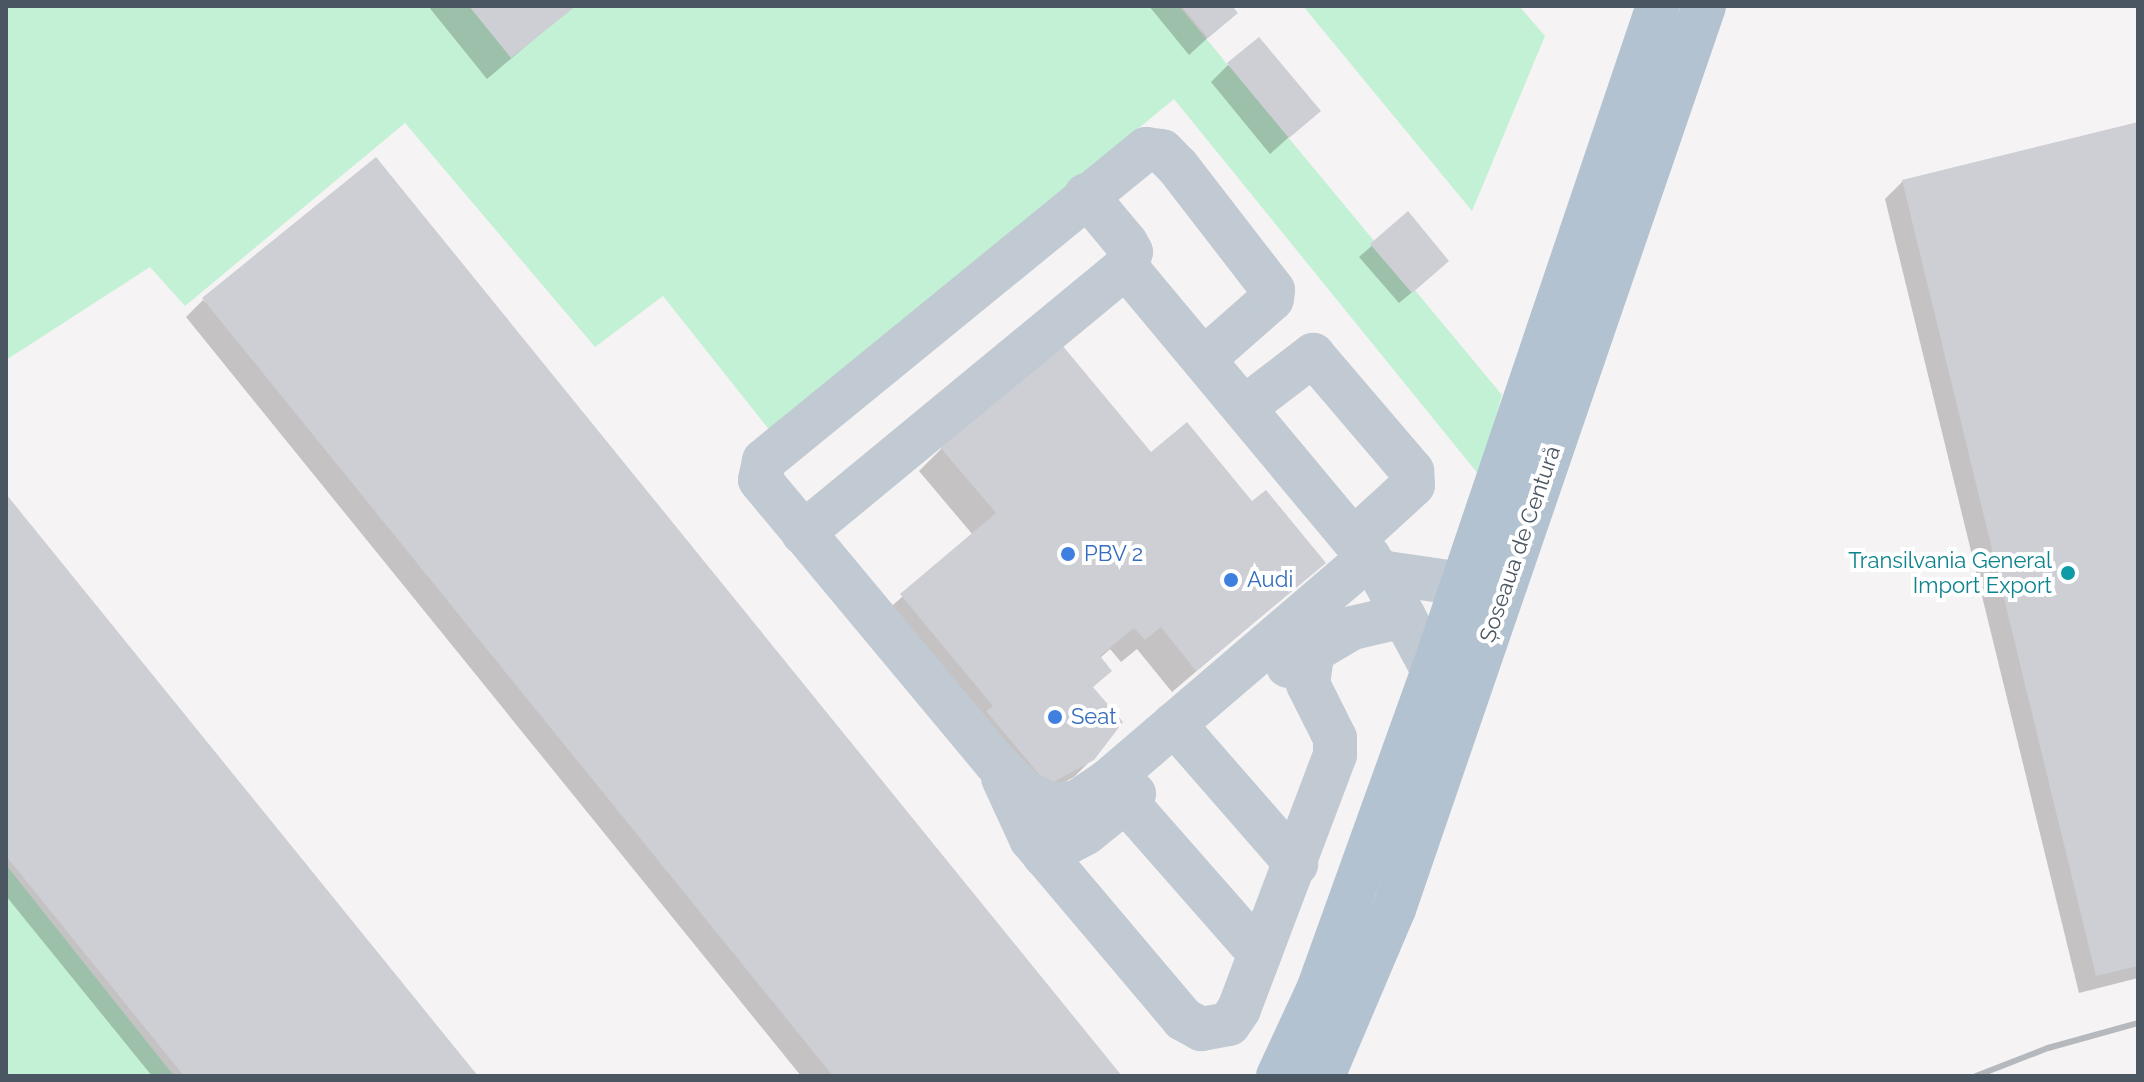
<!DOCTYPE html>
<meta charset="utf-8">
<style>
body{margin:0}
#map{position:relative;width:2144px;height:1082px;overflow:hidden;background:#f5f3f3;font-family:Raleway,sans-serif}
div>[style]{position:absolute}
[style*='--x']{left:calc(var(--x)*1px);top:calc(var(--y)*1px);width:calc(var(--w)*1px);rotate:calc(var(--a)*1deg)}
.green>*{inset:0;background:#c3f1d5}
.shadow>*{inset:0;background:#0003}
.building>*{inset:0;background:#cdcfd5}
.minor>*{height:44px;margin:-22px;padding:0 22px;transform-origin:22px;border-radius:22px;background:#c1cad2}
.major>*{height:44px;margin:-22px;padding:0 22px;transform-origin:22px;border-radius:22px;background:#b3c2d1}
.rail>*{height:6px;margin:-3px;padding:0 3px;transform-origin:3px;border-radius:3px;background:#b5b8bd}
.dots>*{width:22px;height:22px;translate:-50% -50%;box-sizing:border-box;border:4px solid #fff;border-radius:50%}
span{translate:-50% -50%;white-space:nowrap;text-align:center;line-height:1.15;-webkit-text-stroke:8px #fff;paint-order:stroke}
.street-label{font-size:22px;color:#4a5661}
.shop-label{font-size:22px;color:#366cbe}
.left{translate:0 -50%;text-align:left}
.culture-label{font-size:22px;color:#0d838f}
.right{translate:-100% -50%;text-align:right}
.frame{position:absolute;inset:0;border:8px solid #4a5661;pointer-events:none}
</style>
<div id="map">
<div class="green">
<div style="clip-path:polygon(6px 6px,1179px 6px,1502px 395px,1479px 475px,1174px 99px,771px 432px,663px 296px,595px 347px,405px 123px,185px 306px,150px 267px,6px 360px)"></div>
<div style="clip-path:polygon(1303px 6px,1519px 6px,1545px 36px,1472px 211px)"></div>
<div style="clip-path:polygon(6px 865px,174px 1076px,6px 1076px)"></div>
</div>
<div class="shadow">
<div style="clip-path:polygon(428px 6px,573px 6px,487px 79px)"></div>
<div style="clip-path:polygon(1149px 6px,1229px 6px,1235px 13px,1189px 55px)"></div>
<div style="clip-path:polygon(1228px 65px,1318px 111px,1270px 154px,1211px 82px)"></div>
<div style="clip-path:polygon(2138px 124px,2138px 978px,2079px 993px,1885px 199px,1903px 181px)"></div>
<div style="clip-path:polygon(1408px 214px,1435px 273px,1399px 303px,1359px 257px)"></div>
<div style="clip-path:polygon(203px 300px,1119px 1076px,801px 1076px,186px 317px)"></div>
<div style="clip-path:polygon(942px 448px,1151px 455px,1252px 504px,1324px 563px,1172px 692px,1137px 649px,1121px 662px,1110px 649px,1099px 659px,1109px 671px,1092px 688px,1093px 758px,1074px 777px,1029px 801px,878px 618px,973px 535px,919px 471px)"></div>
<div style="clip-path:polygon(6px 497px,476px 1076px,152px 1076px,6px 896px)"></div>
</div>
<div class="building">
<div style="clip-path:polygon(469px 6px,576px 6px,511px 58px)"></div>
<div style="clip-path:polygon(1181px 6px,1232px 6px,1238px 13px,1208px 38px)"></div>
<div style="clip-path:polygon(1259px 37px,1321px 111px,1289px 138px,1227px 63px)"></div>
<div style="clip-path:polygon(2138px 122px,2138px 966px,2096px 976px,1902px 180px)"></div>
<div style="clip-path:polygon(376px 157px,966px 884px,1122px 1076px,833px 1076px,202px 298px)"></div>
<div style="clip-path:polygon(1408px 211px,1449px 261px,1412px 293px,1370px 244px)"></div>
<div style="clip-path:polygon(1062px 345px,1151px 452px,1187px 422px,1252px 501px,1266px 490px,1326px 563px,1196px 671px,1161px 627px,1145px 640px,1134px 628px,1100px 656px,1112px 671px,1093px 687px,1123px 722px,1094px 760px,1048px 785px,986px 711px,993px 706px,900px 594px,996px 513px,940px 447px)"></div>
<div style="clip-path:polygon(6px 494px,478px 1076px,184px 1076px,6px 856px)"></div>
</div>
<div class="minor">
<div style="--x:1086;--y:195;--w:62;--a:50.2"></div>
<div style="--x:1126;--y:243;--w:10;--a:61"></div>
<div style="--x:1131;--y:252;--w:16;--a:108"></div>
<div style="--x:1205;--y:358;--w:89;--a:-41.4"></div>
<div style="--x:1272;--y:299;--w:9;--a:-84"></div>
<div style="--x:1273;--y:290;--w:157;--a:-127.7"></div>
<div style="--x:1177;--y:166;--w:21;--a:-135"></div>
<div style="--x:1162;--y:151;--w:16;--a:-173"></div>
<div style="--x:1146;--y:149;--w:493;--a:140.8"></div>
<div style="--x:764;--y:461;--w:19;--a:102"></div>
<div style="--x:760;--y:480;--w:367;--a:50.2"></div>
<div style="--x:995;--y:762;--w:39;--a:46"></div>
<div style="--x:1022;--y:790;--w:32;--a:28"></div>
<div style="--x:1050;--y:805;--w:27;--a:-6"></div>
<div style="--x:1077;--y:802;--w:37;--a:-34"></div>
<div style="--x:1108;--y:781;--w:344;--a:-40.6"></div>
<div style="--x:1245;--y:407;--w:86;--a:-37.4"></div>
<div style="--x:1313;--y:355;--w:153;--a:49.5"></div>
<div style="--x:1412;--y:471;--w:14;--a:86"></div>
<div style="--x:1413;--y:485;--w:80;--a:137.5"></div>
<div style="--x:803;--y:533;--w:418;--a:-39.5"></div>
<div style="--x:1126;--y:267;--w:397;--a:50.2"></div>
<div style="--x:1380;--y:572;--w:112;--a:61.8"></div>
<div style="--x:1380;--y:572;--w:83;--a:8.3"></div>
<div style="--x:1288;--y:666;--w:74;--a:-30.7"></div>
<div style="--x:1352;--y:628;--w:53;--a:-13"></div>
<div style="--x:1174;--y:724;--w:186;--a:48.9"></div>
<div style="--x:1003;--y:778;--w:67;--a:65.3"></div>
<div style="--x:1031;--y:839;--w:236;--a:49.8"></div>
<div style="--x:1183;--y:1019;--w:21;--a:29"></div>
<div style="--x:1201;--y:1029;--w:28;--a:-10"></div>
<div style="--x:1229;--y:1024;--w:18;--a:-56"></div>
<div style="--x:1239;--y:1009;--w:272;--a:-69.3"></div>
<div style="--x:1335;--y:755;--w:17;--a:-90"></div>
<div style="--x:1335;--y:738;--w:60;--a:-116.6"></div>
<div style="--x:1308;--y:684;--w:35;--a:-82"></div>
<div style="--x:1108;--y:781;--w:230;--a:48.7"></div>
<div style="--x:1044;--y:855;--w:47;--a:-27.6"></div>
<div style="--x:1086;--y:833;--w:62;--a:-39.1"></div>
</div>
<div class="major">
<div style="--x:1278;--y:1076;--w:95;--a:-65.1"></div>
<div style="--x:1318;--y:990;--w:339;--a:-70.2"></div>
<div style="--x:1433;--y:671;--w:702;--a:-71.31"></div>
<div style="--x:1323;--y:1076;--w:181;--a:-67"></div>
<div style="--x:1394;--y:909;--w:955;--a:-71.05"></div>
</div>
<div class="rail">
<div style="--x:1976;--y:1076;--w:77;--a:-21.3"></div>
<div style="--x:2048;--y:1048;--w:93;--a:-15.5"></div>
</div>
<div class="dots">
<div style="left:1068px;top:554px;background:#3f7fe0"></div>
<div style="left:2068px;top:573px;background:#0f9aa8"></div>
<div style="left:1231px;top:580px;background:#3f7fe0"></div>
<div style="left:1055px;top:717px;background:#3f7fe0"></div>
</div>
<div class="street-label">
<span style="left:1520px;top:544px;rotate:-71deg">Șoseaua de Centură</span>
</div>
<div class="shop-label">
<span class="left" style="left:1084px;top:554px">PBV 2</span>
<span class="left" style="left:1247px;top:580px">Audi</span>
<span class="left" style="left:1071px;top:717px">Seat</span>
</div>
<div class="culture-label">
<span class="right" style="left:2052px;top:573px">Transilvania General<br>Import Export</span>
</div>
<div class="frame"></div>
</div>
